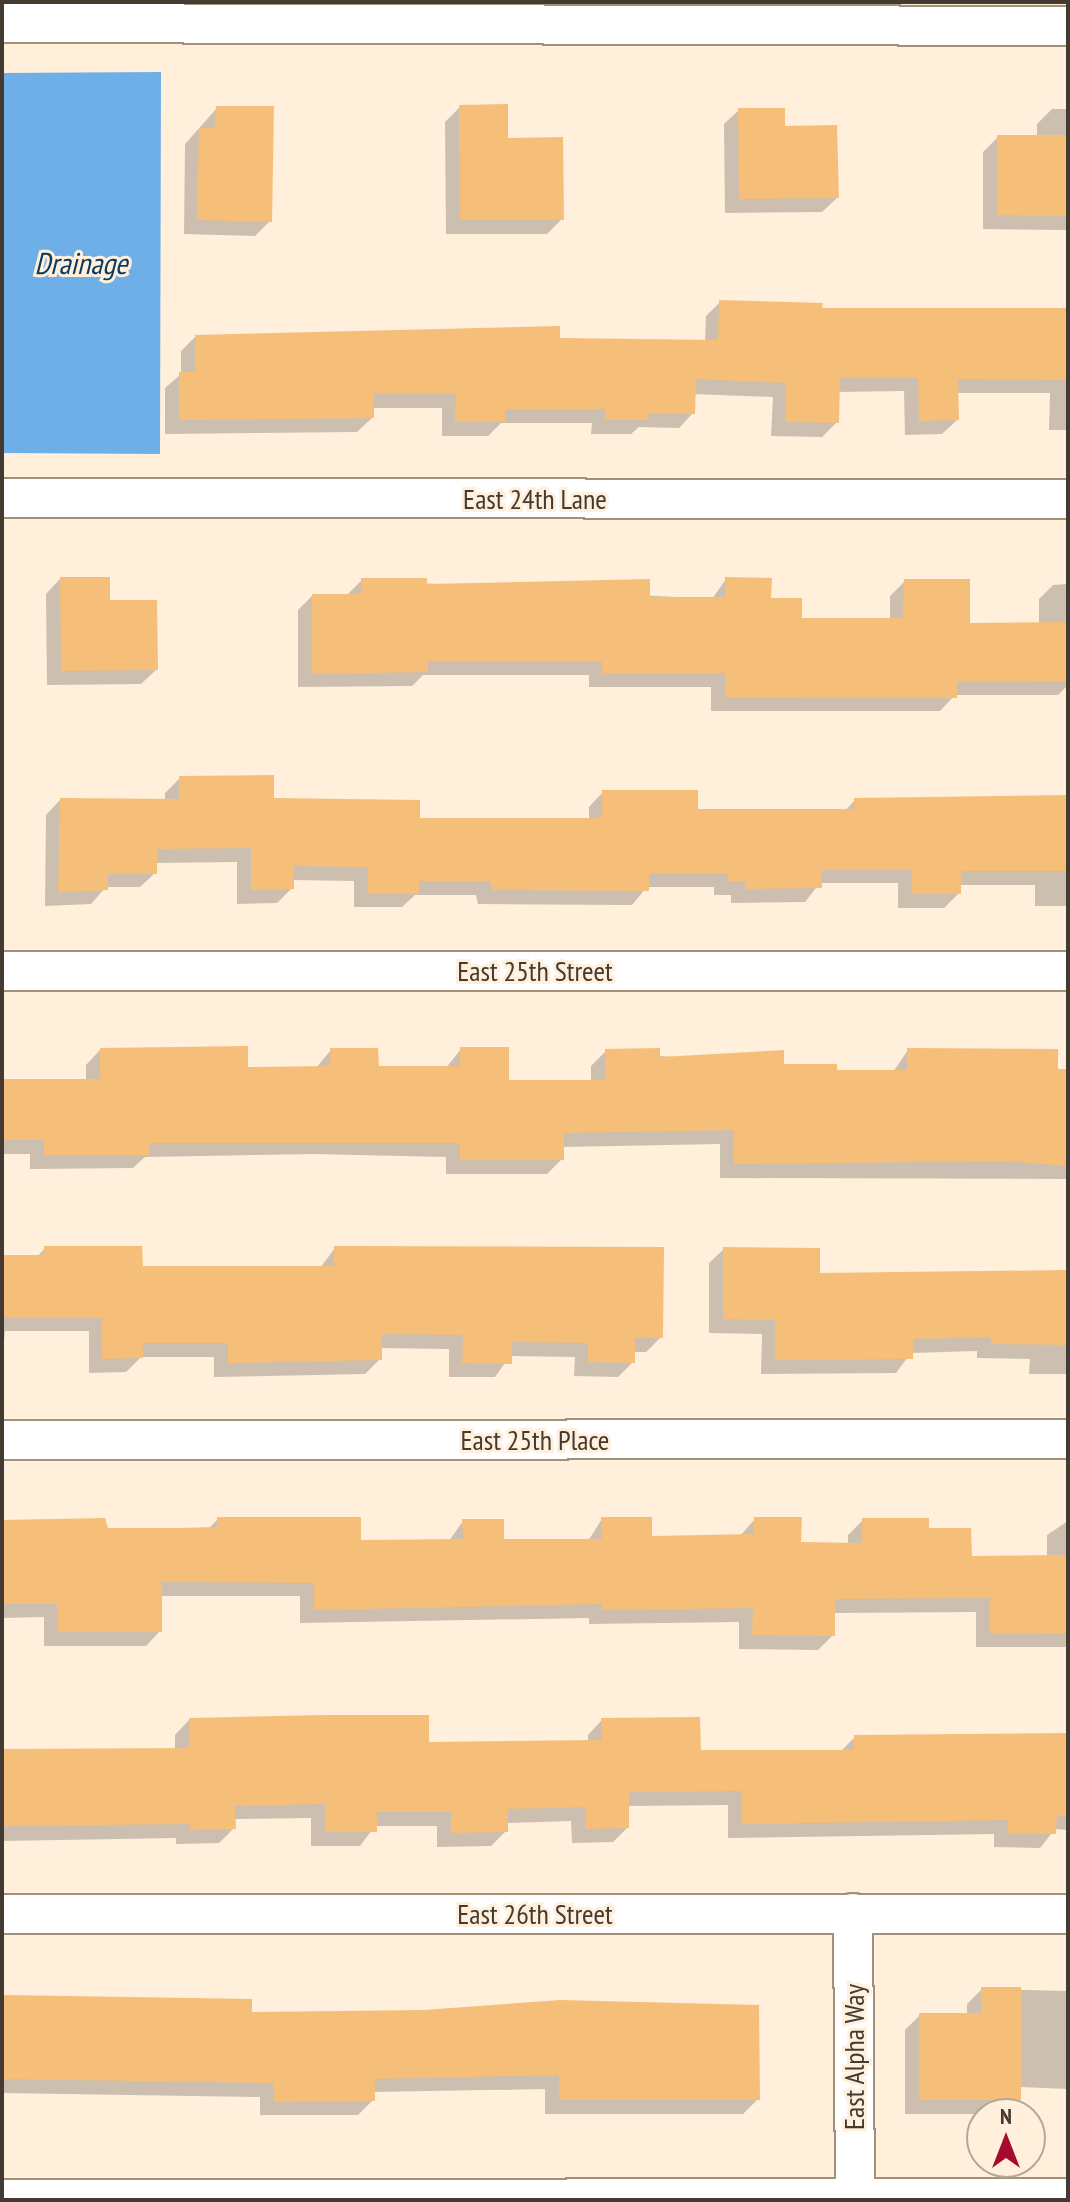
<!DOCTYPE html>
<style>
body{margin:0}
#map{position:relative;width:1070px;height:2202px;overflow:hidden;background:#ffefdb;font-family:"PT Sans Narrow",sans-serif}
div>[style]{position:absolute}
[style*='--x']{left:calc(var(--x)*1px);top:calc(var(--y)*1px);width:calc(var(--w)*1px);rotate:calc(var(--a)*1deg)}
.water>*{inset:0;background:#6fafe8}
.shadow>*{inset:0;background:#0003}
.building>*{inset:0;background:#f5bf7a}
.roads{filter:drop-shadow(2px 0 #a3907a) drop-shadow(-2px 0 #a3907a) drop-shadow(0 2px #a3907a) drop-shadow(0 -2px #a3907a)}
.minor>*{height:38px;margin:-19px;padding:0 19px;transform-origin:19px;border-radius:19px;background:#fff}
span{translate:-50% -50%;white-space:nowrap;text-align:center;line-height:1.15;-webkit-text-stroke:6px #ffefdb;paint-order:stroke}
.street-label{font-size:28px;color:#433b32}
.water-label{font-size:30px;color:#0a3c61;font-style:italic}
.frame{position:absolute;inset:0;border:4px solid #433b32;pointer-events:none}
.north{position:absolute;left:966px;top:2098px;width:80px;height:80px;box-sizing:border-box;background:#ffefdb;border:2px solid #b4a797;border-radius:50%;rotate:0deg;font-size:22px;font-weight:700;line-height:32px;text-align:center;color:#433b32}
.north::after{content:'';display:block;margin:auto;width:28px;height:36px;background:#a60b2f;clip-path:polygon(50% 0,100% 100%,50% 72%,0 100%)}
</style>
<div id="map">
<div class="water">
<div style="clip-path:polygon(161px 72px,160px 454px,2px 453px,2px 73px)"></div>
</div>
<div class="shadow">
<div style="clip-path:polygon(460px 107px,506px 140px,562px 219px,547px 234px,446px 234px,445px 122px)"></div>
<div style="clip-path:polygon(217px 108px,270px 221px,255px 236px,184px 234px,185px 144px)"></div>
<div style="clip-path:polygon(1052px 109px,1068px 109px,1068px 230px,983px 229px,983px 152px,998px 137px,1037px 137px,1037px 124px)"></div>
<div style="clip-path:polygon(739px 110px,783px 128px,837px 198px,822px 212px,725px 213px,724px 124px)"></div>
<div style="clip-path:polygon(720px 302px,820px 310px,1068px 311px,1068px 430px,1049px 430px,1050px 393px,956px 393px,957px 420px,942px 434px,905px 435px,904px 391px,837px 392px,837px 422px,822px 437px,771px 436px,773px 397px,694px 394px,693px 413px,679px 428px,639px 427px,631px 434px,591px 434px,592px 423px,501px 423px,488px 436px,442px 436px,442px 408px,372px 408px,372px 418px,357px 432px,165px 434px,165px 388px,181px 374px,181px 351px,195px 337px,705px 342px,706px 316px)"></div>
<div style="clip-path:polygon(60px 579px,108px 602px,156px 670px,141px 684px,47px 685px,46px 594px)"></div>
<div style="clip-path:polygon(726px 579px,800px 620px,890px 620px,890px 596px,905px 581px,968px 625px,1039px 624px,1039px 599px,1053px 585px,1068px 584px,1068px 685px,1058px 695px,955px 695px,940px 711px,711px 711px,711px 687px,589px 687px,589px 675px,423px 675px,412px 686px,298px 687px,298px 610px,312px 596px,346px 596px,362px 580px,712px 599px)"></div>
<div style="clip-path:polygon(180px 778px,272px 800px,418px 820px,589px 820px,589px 807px,603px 792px,696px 811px,845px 811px,855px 800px,1068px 798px,1068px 906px,1035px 906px,1035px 885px,959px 885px,959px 893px,944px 908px,898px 908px,898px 883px,820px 883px,805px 902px,731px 903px,731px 895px,714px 895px,714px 887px,647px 887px,632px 905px,478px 904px,476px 895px,415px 895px,402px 907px,354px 907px,354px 881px,292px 880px,292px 888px,277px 903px,237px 904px,237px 862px,155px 863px,155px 873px,140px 887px,106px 887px,91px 904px,45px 906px,46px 815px,60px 800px,165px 801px,165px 793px)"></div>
<div style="clip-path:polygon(461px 1049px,507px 1082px,591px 1082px,591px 1066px,606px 1051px,835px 1072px,893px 1072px,908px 1050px,1068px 1071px,1068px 1179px,720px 1178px,720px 1144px,562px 1147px,562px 1159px,547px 1174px,446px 1174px,446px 1157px,315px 1154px,145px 1157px,133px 1168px,30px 1169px,30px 1154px,2px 1154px,2px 1081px,86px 1081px,86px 1065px,100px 1050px,246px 1069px,316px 1068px,331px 1050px,377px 1068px,446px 1068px)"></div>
<div style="clip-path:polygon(45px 1248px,141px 1268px,320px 1268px,335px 1248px,661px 1337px,646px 1352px,633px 1352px,633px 1362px,618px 1377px,574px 1376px,575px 1357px,510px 1356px,495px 1377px,449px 1377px,449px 1349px,380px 1348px,380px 1359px,365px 1374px,214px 1377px,214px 1357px,141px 1357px,126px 1372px,89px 1373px,89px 1331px,5px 1331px,2px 1363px,2px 1257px,37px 1257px)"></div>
<div style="clip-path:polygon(724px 1249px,818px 1275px,1068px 1273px,1068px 1374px,1029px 1374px,1030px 1359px,977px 1358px,977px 1351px,911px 1353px,896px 1373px,761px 1374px,762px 1334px,709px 1333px,709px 1263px)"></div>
<div style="clip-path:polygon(218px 1519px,359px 1542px,449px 1541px,463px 1521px,502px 1541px,588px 1541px,602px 1519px,650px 1538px,740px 1536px,755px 1519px,799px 1544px,848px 1545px,848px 1535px,863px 1520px,927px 1530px,970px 1558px,1047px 1557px,1047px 1535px,1068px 1521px,1068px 1647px,976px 1647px,976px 1612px,833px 1613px,833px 1635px,818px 1650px,739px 1649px,739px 1622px,589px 1624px,589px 1618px,300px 1623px,300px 1596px,160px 1596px,160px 1631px,146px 1646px,44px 1646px,44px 1617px,2px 1618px,2px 1522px,106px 1530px,208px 1529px)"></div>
<div style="clip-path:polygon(189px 1720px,427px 1744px,588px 1742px,588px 1735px,602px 1720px,699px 1752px,840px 1752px,855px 1737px,1068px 1737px,1068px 1830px,1055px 1829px,1040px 1848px,994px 1847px,994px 1834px,728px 1838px,728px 1805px,627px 1806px,627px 1828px,613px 1842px,572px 1843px,571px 1821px,506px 1823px,506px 1831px,491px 1846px,437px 1847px,437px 1826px,375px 1826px,360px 1846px,311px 1846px,311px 1818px,234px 1819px,234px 1828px,219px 1843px,176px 1844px,176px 1838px,2px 1841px,2px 1721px,4px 1751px,175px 1750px,175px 1735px)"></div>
<div style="clip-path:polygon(982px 1989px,1068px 1991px,1068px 2089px,1019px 2087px,1019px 2100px,1005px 2114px,905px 2114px,905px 2030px,920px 2015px,967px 2015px,967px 2004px)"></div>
<div style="clip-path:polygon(5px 1997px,250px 2014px,758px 2099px,743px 2114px,545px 2114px,545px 2089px,373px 2092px,373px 2100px,358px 2115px,260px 2115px,260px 2097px,2px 2093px)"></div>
</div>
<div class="building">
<div style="clip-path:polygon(508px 104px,508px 138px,563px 137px,564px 220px,460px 220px,459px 105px)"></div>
<div style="clip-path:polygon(216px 106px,274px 106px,272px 222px,197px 220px,199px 128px,215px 128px)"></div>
<div style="clip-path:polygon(738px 108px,785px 108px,785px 126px,837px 125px,839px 198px,739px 199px)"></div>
<div style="clip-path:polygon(997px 135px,1068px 135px,1068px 216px,997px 215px)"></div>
<div style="clip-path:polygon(719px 300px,823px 303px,822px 308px,1068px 308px,1068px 380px,958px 379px,959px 420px,919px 421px,918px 378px,840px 378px,839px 423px,785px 422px,786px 383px,696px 379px,695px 414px,648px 413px,648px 420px,605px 420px,605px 409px,505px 409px,505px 422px,455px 422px,456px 394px,374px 394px,374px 418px,179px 420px,179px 372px,195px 372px,195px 335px,560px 326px,560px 338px,718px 340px)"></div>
<div style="clip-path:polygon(60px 577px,110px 577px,110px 600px,157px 600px,158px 670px,61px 671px)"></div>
<div style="clip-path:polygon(725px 577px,772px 578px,771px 598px,802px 598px,802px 618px,903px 618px,904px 579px,970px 579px,970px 623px,1068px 622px,1068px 681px,957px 682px,957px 698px,725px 697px,725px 673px,602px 673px,602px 661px,428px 661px,428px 672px,312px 674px,312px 594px,361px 594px,361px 578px,427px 578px,427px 584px,650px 579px,650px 597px,725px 597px)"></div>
<div style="clip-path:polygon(274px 775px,274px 798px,420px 800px,420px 818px,602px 818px,602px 790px,698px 790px,698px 809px,854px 809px,854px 798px,1068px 795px,1068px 871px,961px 871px,961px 894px,912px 894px,912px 870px,822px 870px,822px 888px,745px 889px,745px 881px,728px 881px,728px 873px,649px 873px,649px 891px,493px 890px,490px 881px,419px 881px,419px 894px,368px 893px,368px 867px,294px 866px,294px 889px,251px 890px,251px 848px,157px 849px,157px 874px,108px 874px,108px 890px,58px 892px,60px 798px,179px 799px,179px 776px)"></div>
<div style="clip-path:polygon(248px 1046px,248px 1067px,330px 1066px,330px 1048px,378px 1048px,379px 1066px,460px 1066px,460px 1047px,509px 1047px,509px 1080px,605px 1080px,605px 1049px,660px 1048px,660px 1057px,784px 1050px,784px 1064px,837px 1064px,837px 1070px,907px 1070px,907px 1048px,1058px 1049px,1058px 1069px,1068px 1069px,1068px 1166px,1005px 1161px,734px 1164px,734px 1130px,564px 1133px,564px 1160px,460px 1160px,460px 1143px,150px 1143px,150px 1155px,44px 1155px,44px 1140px,2px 1140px,2px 1079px,100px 1079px,100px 1048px)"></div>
<div style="clip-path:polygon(44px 1246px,142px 1246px,143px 1266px,334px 1266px,334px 1246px,664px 1247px,663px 1338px,635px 1338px,635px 1363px,588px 1362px,588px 1343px,512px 1342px,512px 1364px,462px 1363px,463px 1335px,382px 1334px,382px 1360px,228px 1363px,228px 1343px,143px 1343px,143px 1358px,102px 1359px,102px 1318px,2px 1318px,2px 1255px,44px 1255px)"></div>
<div style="clip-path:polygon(723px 1247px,820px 1248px,820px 1273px,1068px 1270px,1068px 1345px,991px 1344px,991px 1337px,913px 1339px,913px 1359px,775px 1360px,775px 1320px,723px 1319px)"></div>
<div style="clip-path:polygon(217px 1517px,361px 1517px,361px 1540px,463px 1539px,462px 1519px,504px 1519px,504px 1539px,602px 1539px,601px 1517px,652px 1517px,652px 1536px,754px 1534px,754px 1517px,802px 1517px,801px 1542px,862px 1543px,862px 1518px,929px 1518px,929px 1528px,971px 1528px,972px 1556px,1068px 1555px,1068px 1633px,990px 1634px,990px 1598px,835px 1599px,835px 1636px,752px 1635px,753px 1608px,602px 1610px,602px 1604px,314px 1610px,314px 1583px,162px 1582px,162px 1632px,57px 1632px,57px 1604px,2px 1604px,2px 1520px,105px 1518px,108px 1528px,180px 1528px,217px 1527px)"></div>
<div style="clip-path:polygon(325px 1715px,429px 1715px,429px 1742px,602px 1740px,601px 1718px,700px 1717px,701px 1750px,854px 1750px,854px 1735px,1068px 1733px,1068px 1816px,1057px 1815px,1056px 1834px,1008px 1834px,1008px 1820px,742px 1824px,742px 1791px,629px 1792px,629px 1828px,585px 1829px,585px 1807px,508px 1809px,508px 1832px,451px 1833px,451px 1812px,377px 1812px,377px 1832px,325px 1832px,325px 1804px,235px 1806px,236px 1829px,190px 1830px,190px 1824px,2px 1826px,2px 1749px,189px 1748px,189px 1718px)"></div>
<div style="clip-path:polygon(981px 1987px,1021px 1987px,1021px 2100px,919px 2100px,919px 2013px,981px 2013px)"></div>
<div style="clip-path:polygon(4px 1995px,252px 1999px,252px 2012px,424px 2010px,560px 2000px,759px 2005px,760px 2100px,559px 2100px,559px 2075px,375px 2079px,375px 2101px,274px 2102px,273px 2083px,4px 2079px)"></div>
</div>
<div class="roads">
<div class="minor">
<div style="--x:2;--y:23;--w:1066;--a:0.16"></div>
<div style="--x:2;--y:498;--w:1066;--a:0.05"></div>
<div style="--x:2;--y:971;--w:1066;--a:0"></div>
<div style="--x:2;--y:1440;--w:1066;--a:-0.05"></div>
<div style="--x:853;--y:1913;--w:287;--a:89.6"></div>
<div style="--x:2;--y:1914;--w:1066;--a:0"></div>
<div style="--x:2;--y:2199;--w:1066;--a:-0.05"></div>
</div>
</div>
<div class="street-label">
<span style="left:535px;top:499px">East 24th Lane</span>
<span style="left:535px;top:971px">East 25th Street</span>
<span style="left:535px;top:1440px">East 25th Place</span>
<span style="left:535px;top:1914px">East 26th Street</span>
<span style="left:854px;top:2057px;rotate:-90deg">East Alpha Way</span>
</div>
<div class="water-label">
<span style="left:81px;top:263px">Drainage</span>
</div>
<div class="frame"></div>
<div class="north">N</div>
</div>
